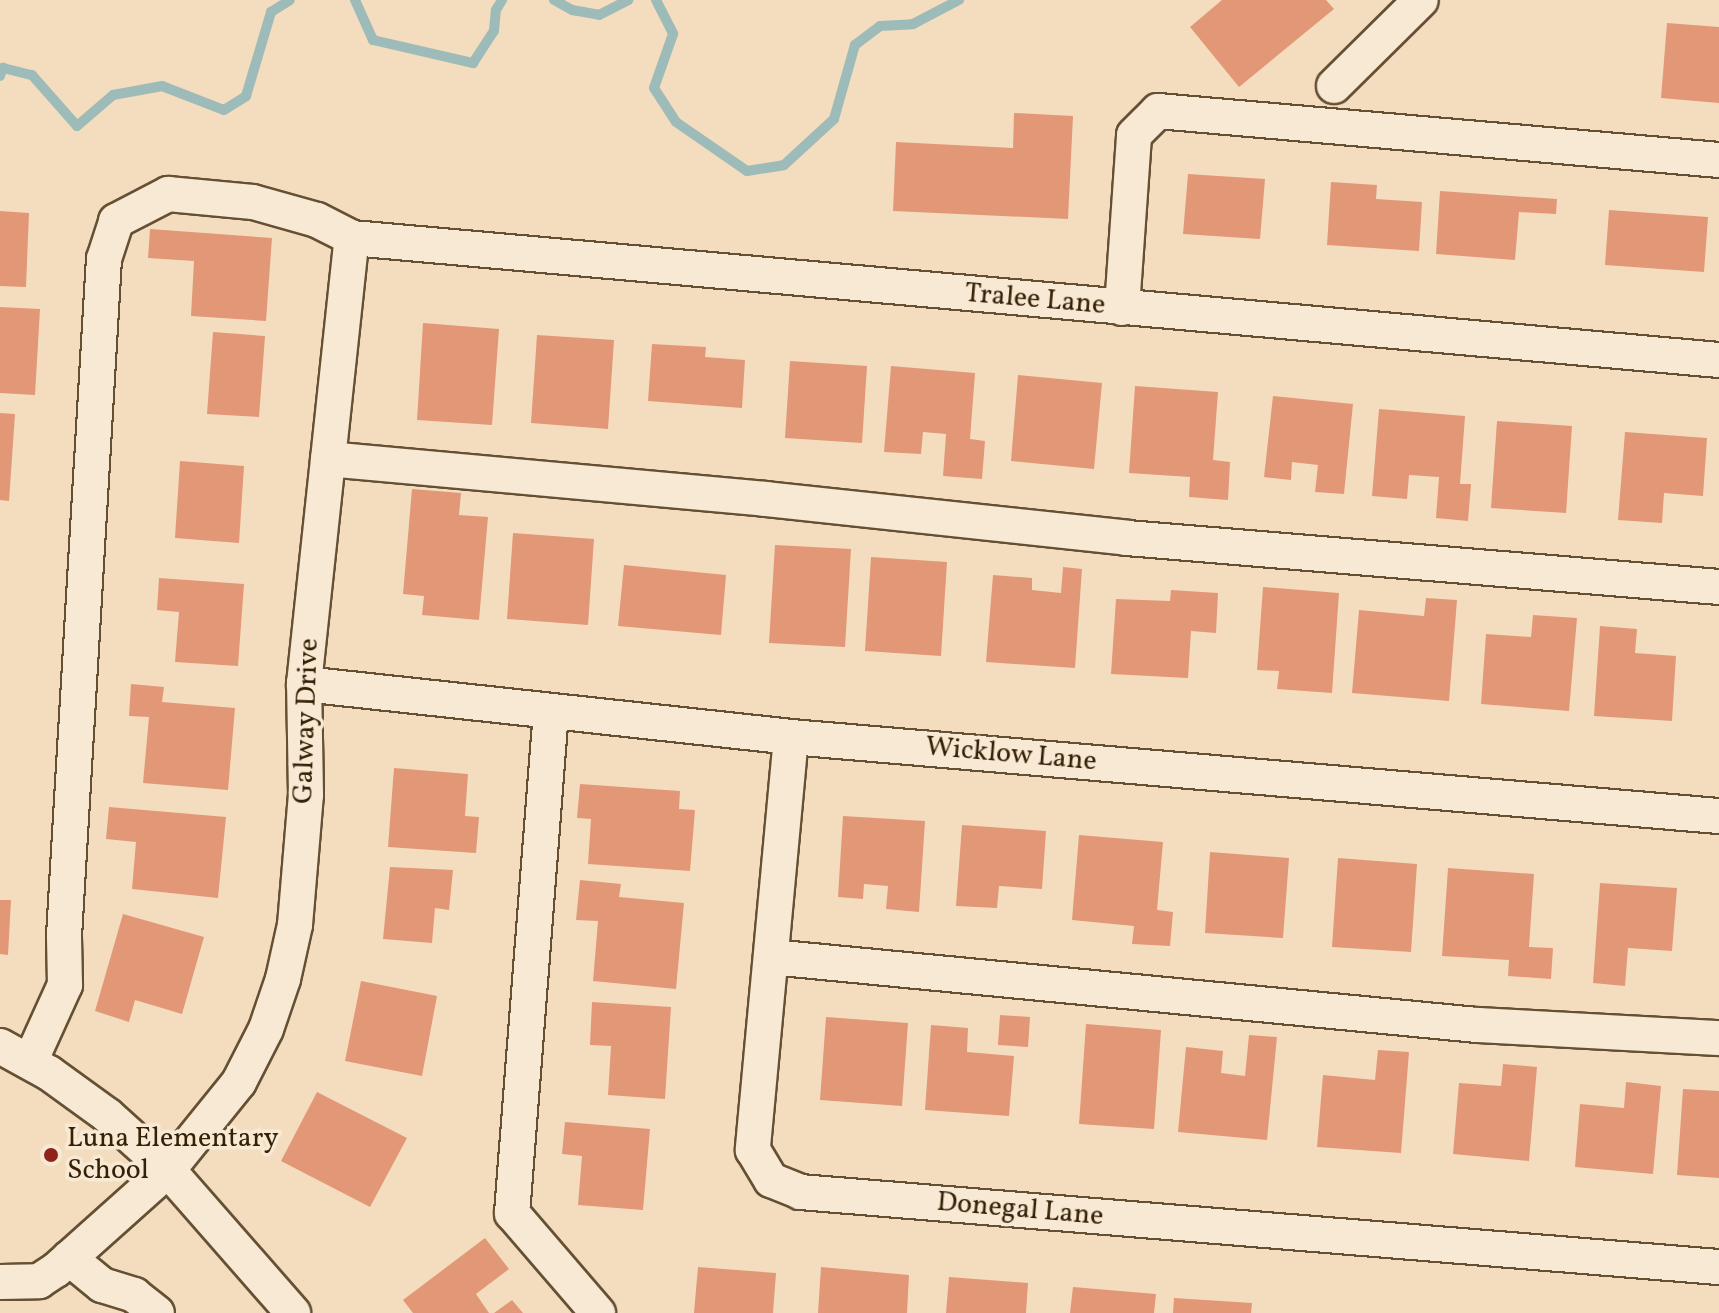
<!DOCTYPE html>
<style>
body{margin:0}
#map{position:relative;width:1719px;height:1313px;overflow:hidden;background:#f4ddbf;font-family:Vollkorn,serif}
div>[style]{position:absolute}
[style*='--x']{left:calc(var(--x)*1px);top:calc(var(--y)*1px);width:calc(var(--w)*1px);rotate:calc(var(--a)*1deg)}
.stream>*{height:10px;margin:-5px;padding:0 5px;transform-origin:5px;border-radius:5px;background:#9dbbb8}
.building>*{inset:0;background:#e29877}
.roads{filter:drop-shadow(2px 0 #655034) drop-shadow(-2px 0 #655034) drop-shadow(0 2px #655034) drop-shadow(0 -2px #655034)}
.minor>*{height:34px;margin:-17px;padding:0 17px;transform-origin:17px;border-radius:17px;background:#f8e9d5}
.dots>*{width:22px;height:22px;translate:-50% -50%;box-sizing:border-box;border:4px solid #f8e9d5;border-radius:50%}
span{translate:-50% -50%;white-space:nowrap;text-align:center;line-height:1.15;-webkit-text-stroke:7px #f8e9d5;paint-order:stroke}
.street-label{font-size:28px;color:#352105}
.poi-label{font-size:28px;color:#352105}
.left{translate:0 -50%;text-align:left}
</style>
<div id="map">
<div class="stream">
<div style="--x:355;--y:0;--w:44;--a:65.8"></div>
<div style="--x:373;--y:40;--w:103;--a:13"></div>
<div style="--x:473;--y:63;--w:38;--a:-57"></div>
<div style="--x:494;--y:31;--w:21;--a:-85"></div>
<div style="--x:496;--y:10;--w:12;--a:-59"></div>
<div style="--x:554;--y:0;--w:21;--a:29"></div>
<div style="--x:572;--y:10;--w:27;--a:10"></div>
<div style="--x:599;--y:15;--w:33;--a:-27"></div>
<div style="--x:656;--y:0;--w:38;--a:63"></div>
<div style="--x:673;--y:34;--w:57;--a:109.4"></div>
<div style="--x:654;--y:88;--w:40;--a:57.1"></div>
<div style="--x:676;--y:122;--w:86;--a:34.6"></div>
<div style="--x:747;--y:171;--w:37;--a:-9"></div>
<div style="--x:784;--y:165;--w:68;--a:-42.6"></div>
<div style="--x:834;--y:119;--w:77;--a:-74.2"></div>
<div style="--x:855;--y:45;--w:31;--a:-37"></div>
<div style="--x:880;--y:26;--w:33;--a:-3"></div>
<div style="--x:913;--y:24;--w:52;--a:-27.6"></div>
<div style="--x:0;--y:76;--w:9;--a:-69"></div>
<div style="--x:3;--y:68;--w:30;--a:14"></div>
<div style="--x:32;--y:75;--w:68;--a:48.6"></div>
<div style="--x:77;--y:126;--w:48;--a:-40.7"></div>
<div style="--x:113;--y:95;--w:50;--a:-10.4"></div>
<div style="--x:162;--y:86;--w:66;--a:21.2"></div>
<div style="--x:224;--y:110;--w:26;--a:-32"></div>
<div style="--x:246;--y:96;--w:88;--a:-73.4"></div>
<div style="--x:271;--y:12;--w:22;--a:-32"></div>
</div>
<div class="building">
<div style="clip-path:polygon(1222px 0,1326px 0,1334px 9px,1239px 87px,1190px 27px)"></div>
<div style="clip-path:polygon(1667px 23px,1719px 27px,1719px 103px,1661px 98px)"></div>
<div style="clip-path:polygon(1014px 113px,1073px 116px,1068px 219px,893px 211px,896px 142px,1013px 148px)"></div>
<div style="clip-path:polygon(1188px 174px,1265px 179px,1260px 239px,1183px 234px)"></div>
<div style="clip-path:polygon(1331px 182px,1377px 185px,1376px 199px,1422px 202px,1419px 251px,1327px 245px)"></div>
<div style="clip-path:polygon(1440px 191px,1557px 199px,1556px 214px,1519px 212px,1515px 260px,1436px 254px)"></div>
<div style="clip-path:polygon(1609px 210px,1708px 217px,1704px 272px,1605px 265px)"></div>
<div style="clip-path:polygon(0 211px,29px 213px,26px 287px,0 286px)"></div>
<div style="clip-path:polygon(150px 229px,272px 238px,266px 321px,191px 316px,194px 261px,148px 258px)"></div>
<div style="clip-path:polygon(0 307px,40px 309px,35px 395px,0 393px)"></div>
<div style="clip-path:polygon(423px 323px,499px 329px,492px 425px,417px 420px)"></div>
<div style="clip-path:polygon(213px 332px,265px 336px,259px 417px,207px 414px)"></div>
<div style="clip-path:polygon(537px 335px,614px 340px,608px 429px,531px 423px)"></div>
<div style="clip-path:polygon(652px 344px,706px 347px,705px 357px,745px 360px,742px 408px,648px 401px)"></div>
<div style="clip-path:polygon(790px 361px,867px 366px,862px 443px,785px 438px)"></div>
<div style="clip-path:polygon(891px 366px,975px 373px,970px 439px,985px 441px,982px 479px,943px 476px,946px 434px,923px 432px,921px 454px,884px 452px)"></div>
<div style="clip-path:polygon(1018px 375px,1102px 383px,1094px 469px,1011px 461px)"></div>
<div style="clip-path:polygon(1135px 386px,1218px 392px,1213px 460px,1230px 462px,1228px 500px,1189px 497px,1190px 477px,1129px 473px)"></div>
<div style="clip-path:polygon(1273px 396px,1353px 404px,1344px 494px,1315px 492px,1318px 465px,1292px 462px,1291px 480px,1264px 477px)"></div>
<div style="clip-path:polygon(1379px 409px,1465px 416px,1460px 484px,1471px 484px,1468px 521px,1436px 518px,1439px 477px,1409px 475px,1407px 499px,1372px 496px)"></div>
<div style="clip-path:polygon(0 413px,15px 414px,9px 501px,0 500px)"></div>
<div style="clip-path:polygon(1497px 421px,1572px 426px,1566px 513px,1491px 508px)"></div>
<div style="clip-path:polygon(1625px 432px,1707px 438px,1703px 496px,1664px 493px,1662px 523px,1618px 520px)"></div>
<div style="clip-path:polygon(180px 461px,244px 466px,239px 543px,175px 538px)"></div>
<div style="clip-path:polygon(412px 489px,461px 493px,459px 515px,488px 517px,479px 620px,422px 615px,424px 596px,403px 594px)"></div>
<div style="clip-path:polygon(513px 533px,594px 539px,588px 625px,507px 619px)"></div>
<div style="clip-path:polygon(775px 545px,851px 549px,845px 647px,769px 643px)"></div>
<div style="clip-path:polygon(871px 557px,947px 562px,941px 656px,865px 651px)"></div>
<div style="clip-path:polygon(624px 565px,726px 575px,721px 635px,618px 626px)"></div>
<div style="clip-path:polygon(1063px 567px,1082px 569px,1075px 668px,986px 662px,993px 575px,1032px 578px,1032px 590px,1061px 593px)"></div>
<div style="clip-path:polygon(159px 578px,244px 584px,238px 666px,175px 662px,179px 612px,157px 610px)"></div>
<div style="clip-path:polygon(1263px 587px,1339px 593px,1332px 693px,1277px 689px,1279px 671px,1257px 670px)"></div>
<div style="clip-path:polygon(1171px 590px,1218px 593px,1216px 633px,1191px 631px,1188px 678px,1111px 674px,1116px 599px,1170px 601px)"></div>
<div style="clip-path:polygon(1426px 598px,1457px 600px,1449px 701px,1352px 693px,1359px 610px,1424px 616px)"></div>
<div style="clip-path:polygon(1533px 615px,1577px 618px,1569px 711px,1481px 704px,1486px 634px,1531px 637px)"></div>
<div style="clip-path:polygon(1600px 626px,1637px 629px,1635px 653px,1676px 656px,1672px 721px,1594px 716px)"></div>
<div style="clip-path:polygon(131px 684px,164px 687px,162px 702px,235px 708px,228px 790px,143px 783px,149px 717px,129px 716px)"></div>
<div style="clip-path:polygon(394px 768px,468px 774px,465px 816px,479px 817px,476px 853px,388px 847px)"></div>
<div style="clip-path:polygon(580px 784px,680px 791px,679px 809px,695px 810px,690px 871px,588px 864px,591px 819px,577px 818px)"></div>
<div style="clip-path:polygon(109px 807px,226px 817px,218px 898px,132px 889px,136px 842px,106px 839px)"></div>
<div style="clip-path:polygon(843px 816px,925px 821px,919px 912px,886px 909px,888px 886px,864px 884px,863px 899px,838px 897px)"></div>
<div style="clip-path:polygon(962px 825px,1046px 831px,1042px 889px,999px 886px,997px 908px,956px 906px)"></div>
<div style="clip-path:polygon(1079px 835px,1163px 842px,1157px 910px,1173px 912px,1170px 946px,1132px 944px,1134px 926px,1072px 920px)"></div>
<div style="clip-path:polygon(1210px 852px,1289px 858px,1283px 938px,1205px 933px)"></div>
<div style="clip-path:polygon(1338px 858px,1417px 864px,1411px 952px,1332px 947px)"></div>
<div style="clip-path:polygon(390px 867px,453px 870px,449px 910px,435px 908px,432px 943px,383px 939px)"></div>
<div style="clip-path:polygon(1448px 868px,1534px 874px,1529px 947px,1553px 948px,1551px 979px,1508px 976px,1509px 960px,1442px 956px)"></div>
<div style="clip-path:polygon(580px 880px,621px 884px,619px 897px,684px 903px,676px 989px,593px 981px,598px 921px,576px 920px)"></div>
<div style="clip-path:polygon(1600px 883px,1677px 888px,1672px 951px,1628px 948px,1625px 986px,1593px 983px)"></div>
<div style="clip-path:polygon(0 900px,11px 900px,8px 955px,0 954px)"></div>
<div style="clip-path:polygon(123px 914px,204px 937px,182px 1014px,135px 1000px,129px 1022px,95px 1011px)"></div>
<div style="clip-path:polygon(361px 981px,437px 996px,422px 1076px,345px 1061px)"></div>
<div style="clip-path:polygon(592px 1002px,671px 1007px,665px 1099px,608px 1095px,611px 1046px,590px 1045px)"></div>
<div style="clip-path:polygon(1000px 1015px,1030px 1017px,1028px 1047px,998px 1045px)"></div>
<div style="clip-path:polygon(826px 1017px,908px 1023px,902px 1106px,820px 1100px)"></div>
<div style="clip-path:polygon(1086px 1024px,1161px 1030px,1154px 1129px,1079px 1124px)"></div>
<div style="clip-path:polygon(931px 1025px,968px 1028px,967px 1052px,1014px 1056px,1009px 1116px,925px 1110px)"></div>
<div style="clip-path:polygon(1249px 1035px,1277px 1037px,1267px 1140px,1178px 1132px,1186px 1047px,1223px 1051px,1221px 1073px,1245px 1076px)"></div>
<div style="clip-path:polygon(1378px 1050px,1409px 1052px,1401px 1153px,1317px 1147px,1323px 1075px,1375px 1080px)"></div>
<div style="clip-path:polygon(1503px 1064px,1537px 1067px,1529px 1161px,1453px 1154px,1459px 1083px,1501px 1086px)"></div>
<div style="clip-path:polygon(1626px 1082px,1661px 1086px,1653px 1174px,1575px 1167px,1580px 1104px,1624px 1108px)"></div>
<div style="clip-path:polygon(1683px 1089px,1719px 1091px,1719px 1178px,1677px 1175px)"></div>
<div style="clip-path:polygon(317px 1092px,407px 1138px,370px 1207px,281px 1161px)"></div>
<div style="clip-path:polygon(565px 1122px,650px 1129px,643px 1210px,578px 1205px,582px 1156px,562px 1154px)"></div>
<div style="clip-path:polygon(485px 1238px,509px 1269px,476px 1294px,489px 1313px,413px 1313px,403px 1300px)"></div>
<div style="clip-path:polygon(698px 1267px,776px 1273px,773px 1313px,694px 1313px)"></div>
<div style="clip-path:polygon(821px 1267px,909px 1275px,907px 1313px,818px 1313px)"></div>
<div style="clip-path:polygon(949px 1277px,1028px 1283px,1026px 1313px,946px 1313px)"></div>
<div style="clip-path:polygon(1073px 1287px,1156px 1294px,1154px 1313px,1070px 1313px)"></div>
<div style="clip-path:polygon(1174px 1298px,1252px 1303px,1251px 1313px,1173px 1313px)"></div>
<div style="clip-path:polygon(512px 1300px,523px 1313px,494px 1313px)"></div>
</div>
<div class="roads">
<div class="minor">
<div style="--x:1334;--y:86;--w:122;--a:-44.7"></div>
<div style="--x:1122;--y:308;--w:173;--a:-86"></div>
<div style="--x:1134;--y:135;--w:34;--a:-45"></div>
<div style="--x:1158;--y:111;--w:563;--a:4.99"></div>
<div style="--x:328;--y:459;--w:439;--a:5.2"></div>
<div style="--x:765;--y:499;--w:364;--a:6.1"></div>
<div style="--x:1127;--y:538;--w:594;--a:4.73"></div>
<div style="--x:304;--y:684;--w:490;--a:6.2"></div>
<div style="--x:791;--y:737;--w:931;--a:4.87"></div>
<div style="--x:551;--y:711;--w:504;--a:94.44"></div>
<div style="--x:512;--y:1213;--w:132;--a:49.3"></div>
<div style="--x:791;--y:737;--w:415;--a:95.3"></div>
<div style="--x:753;--y:1150;--w:35;--a:59"></div>
<div style="--x:771;--y:1180;--w:31;--a:22"></div>
<div style="--x:800;--y:1192;--w:922;--a:4.67"></div>
<div style="--x:771;--y:957;--w:709;--a:5.5"></div>
<div style="--x:1477;--y:1025;--w:242;--a:3.1"></div>
<div style="--x:0;--y:1046;--w:56;--a:28.9"></div>
<div style="--x:49;--y:1073;--w:72;--a:35.9"></div>
<div style="--x:107;--y:1115;--w:82;--a:42"></div>
<div style="--x:168;--y:1170;--w:190;--a:48.8"></div>
<div style="--x:30;--y:1062;--w:85;--a:-65.6"></div>
<div style="--x:65;--y:985;--w:49;--a:-91.2"></div>
<div style="--x:64;--y:936;--w:678;--a:-86.62"></div>
<div style="--x:104;--y:259;--w:40;--a:-72"></div>
<div style="--x:116;--y:221;--w:59;--a:-27.4"></div>
<div style="--x:168;--y:194;--w:85;--a:5.4"></div>
<div style="--x:253;--y:202;--w:66;--a:15.7"></div>
<div style="--x:317;--y:220;--w:39;--a:27"></div>
<div style="--x:352;--y:238;--w:1372;--a:5.1"></div>
<div style="--x:69;--y:1258;--w:43;--a:39.3"></div>
<div style="--x:102;--y:1285;--w:34;--a:17"></div>
<div style="--x:134;--y:1295;--w:29;--a:38"></div>
<div style="--x:0;--y:1282;--w:39;--a:-1"></div>
<div style="--x:39;--y:1281;--w:20;--a:-33"></div>
<div style="--x:56;--y:1270;--w:150;--a:-41.8"></div>
<div style="--x:168;--y:1170;--w:113;--a:-51.1"></div>
<div style="--x:239;--y:1082;--w:59;--a:-63"></div>
<div style="--x:266;--y:1029;--w:53;--a:-71.2"></div>
<div style="--x:283;--y:979;--w:55;--a:-77.5"></div>
<div style="--x:295;--y:925;--w:130;--a:-85.2"></div>
<div style="--x:306;--y:795;--w:111;--a:-91"></div>
<div style="--x:304;--y:684;--w:449;--a:-83.9"></div>
</div>
</div>
<div class="dots">
<div style="left:51px;top:1155px;background:#8f2418"></div>
</div>
<div class="street-label">
<span style="left:1035px;top:300px;rotate:5deg">Tralee Lane</span>
<span style="left:307px;top:721px;rotate:-88deg">Galway Drive</span>
<span style="left:1011px;top:755px;rotate:5deg">Wicklow Lane</span>
<span style="left:1020px;top:1210px;rotate:5deg">Donegal Lane</span>
</div>
<div class="poi-label">
<span class="left" style="left:67px;top:1155px">Luna Elementary<br>School</span>
</div>
</div>
